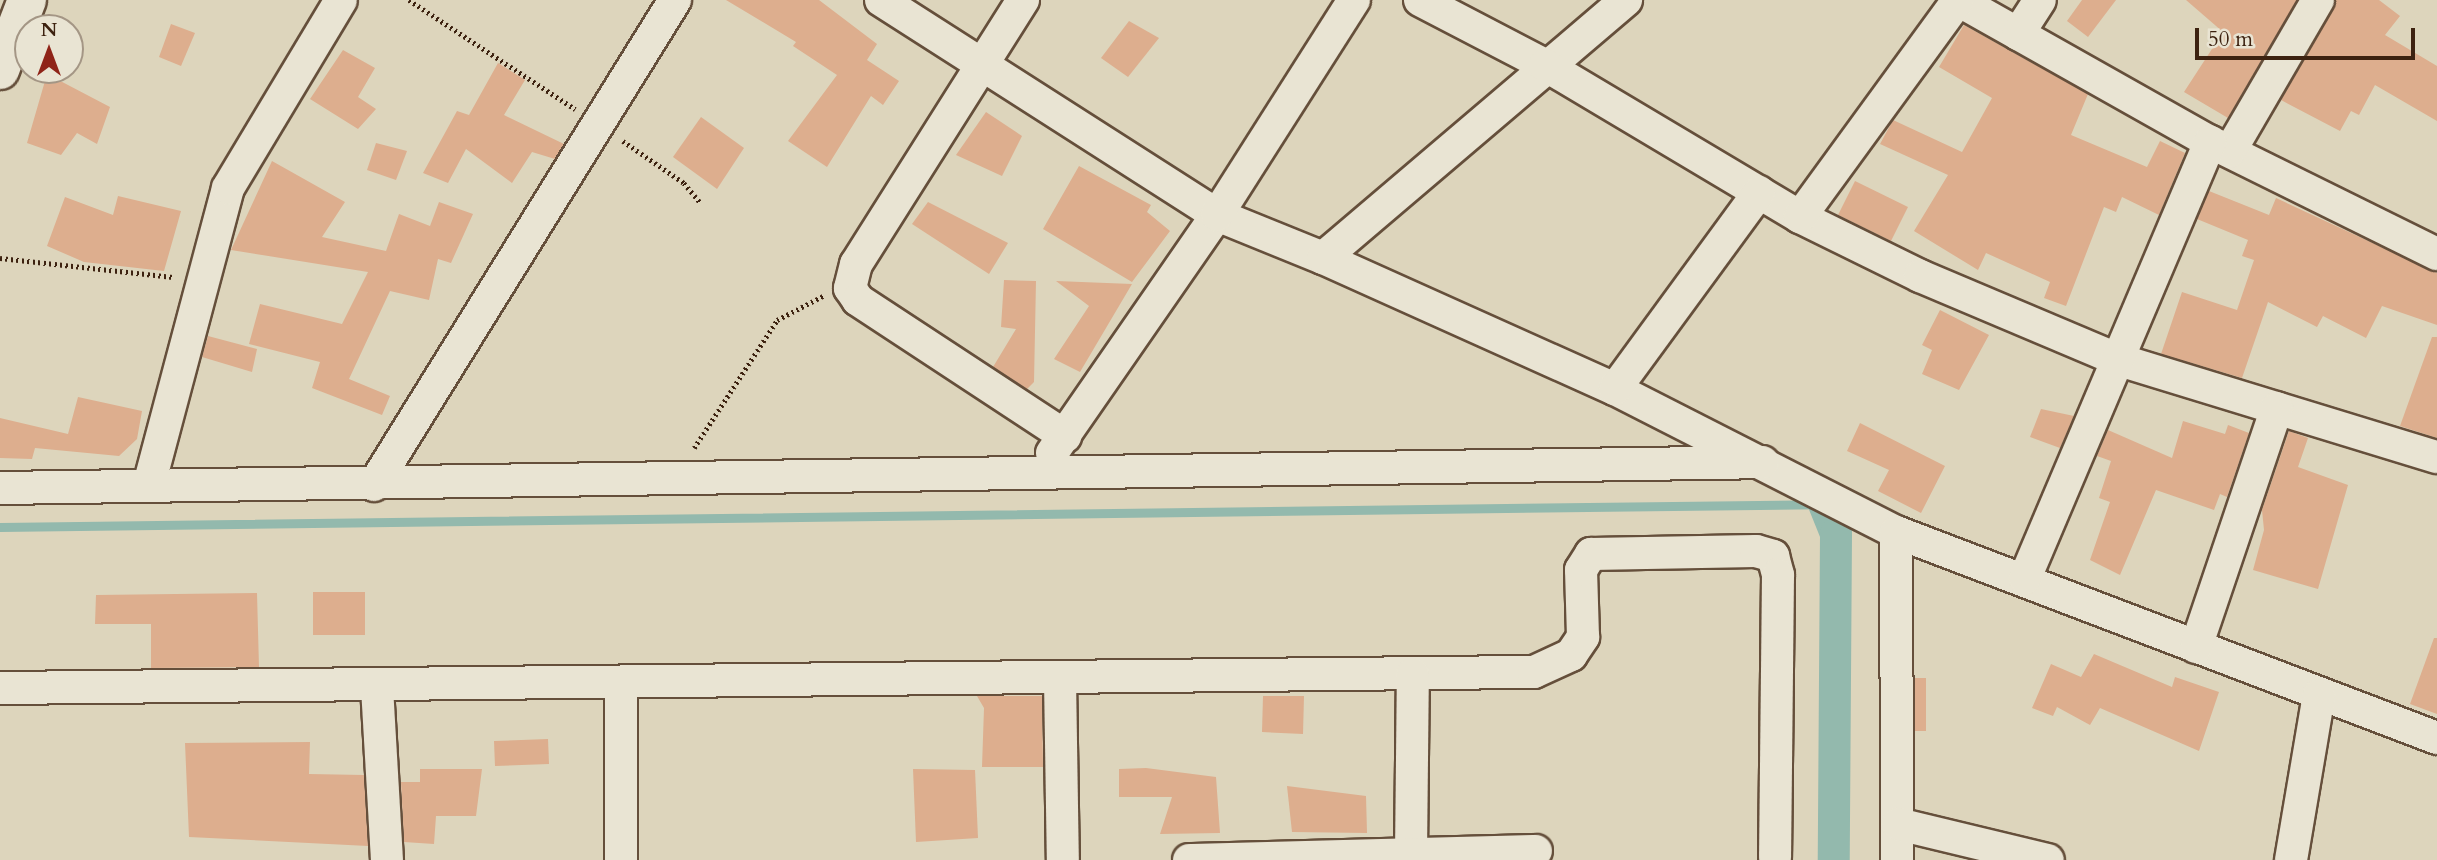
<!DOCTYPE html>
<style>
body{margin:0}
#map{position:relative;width:2437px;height:860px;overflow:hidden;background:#ddd5bc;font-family:Cardo,serif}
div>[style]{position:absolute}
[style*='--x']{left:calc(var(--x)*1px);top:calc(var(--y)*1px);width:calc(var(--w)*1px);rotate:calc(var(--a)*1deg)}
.stream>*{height:9px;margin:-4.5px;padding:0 4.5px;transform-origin:4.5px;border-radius:4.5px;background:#93b9ad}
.canal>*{height:32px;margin:-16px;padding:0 16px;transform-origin:16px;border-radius:16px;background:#93b9ad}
.building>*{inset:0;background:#ddae8e}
.path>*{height:4.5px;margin-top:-2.25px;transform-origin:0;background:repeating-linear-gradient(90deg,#3d2210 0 2px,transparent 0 5.5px)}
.roads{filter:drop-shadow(2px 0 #654f3b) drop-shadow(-2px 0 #654f3b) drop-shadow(0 2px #654f3b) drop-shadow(0 -2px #654f3b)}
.street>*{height:32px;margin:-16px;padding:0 16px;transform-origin:16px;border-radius:16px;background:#e9e4d3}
.secondary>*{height:38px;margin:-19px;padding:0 19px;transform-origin:19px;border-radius:19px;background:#e9e4d3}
span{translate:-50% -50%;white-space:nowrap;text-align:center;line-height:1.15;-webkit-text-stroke:5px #e9e4d3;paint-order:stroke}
.north{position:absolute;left:14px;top:14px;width:70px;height:70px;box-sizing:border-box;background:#e9e4d3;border:2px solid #a49685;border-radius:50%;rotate:0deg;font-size:19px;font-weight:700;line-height:28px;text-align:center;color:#3d2210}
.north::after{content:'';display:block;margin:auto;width:24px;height:32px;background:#8f2418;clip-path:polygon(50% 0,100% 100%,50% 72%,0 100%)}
.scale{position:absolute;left:2195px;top:28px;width:220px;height:32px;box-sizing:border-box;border:4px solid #3d2210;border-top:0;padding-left:9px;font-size:21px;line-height:24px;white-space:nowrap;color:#3d2210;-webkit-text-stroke:5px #e9e4d3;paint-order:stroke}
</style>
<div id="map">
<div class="stream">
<div style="--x:0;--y:527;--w:1818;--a:-0.72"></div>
</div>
<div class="canal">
<div style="--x:1824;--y:504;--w:32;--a:68"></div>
<div style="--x:1836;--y:534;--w:326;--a:90.4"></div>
</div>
<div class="building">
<div style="clip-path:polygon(726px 0,819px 0,877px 44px,867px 60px,899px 81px,883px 105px,871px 96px,827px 167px,788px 141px,837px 75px,793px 46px,796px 42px)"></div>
<div style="clip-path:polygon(2082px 0,2116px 0,2088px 37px,2067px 21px)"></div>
<div style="clip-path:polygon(2186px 0,2297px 0,2228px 118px,2184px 92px,2223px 32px)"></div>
<div style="clip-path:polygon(2336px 0,2379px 0,2400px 16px,2385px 35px,2437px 66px,2437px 121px,2375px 85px,2359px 115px,2351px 111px,2340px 131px,2281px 100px)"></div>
<div style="clip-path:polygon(1129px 21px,1159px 38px,1128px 77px,1101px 58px)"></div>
<div style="clip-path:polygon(171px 24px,195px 33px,181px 66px,159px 57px)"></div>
<div style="clip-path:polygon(1964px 25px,2088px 94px,2071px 135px,2147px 167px,2160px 141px,2185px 153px,2159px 215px,2122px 197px,2116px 212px,2104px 207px,2066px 306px,2044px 298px,2050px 282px,1986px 253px,1978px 270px,1914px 231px,1948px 175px,1880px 144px,1893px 120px,1962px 152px,1992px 98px,1939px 67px)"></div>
<div style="clip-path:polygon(343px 50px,375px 68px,358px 97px,376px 109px,358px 129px,310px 99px)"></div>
<div style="clip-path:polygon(498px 63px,525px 80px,504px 115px,564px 144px,555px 159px,532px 152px,512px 183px,466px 149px,448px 183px,423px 173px,457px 111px,469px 115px)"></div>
<div style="clip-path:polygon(47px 74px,110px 107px,97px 144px,77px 133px,61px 155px,27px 143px)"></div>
<div style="clip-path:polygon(986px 112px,1022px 136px,1002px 176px,956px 155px)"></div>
<div style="clip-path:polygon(701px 117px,744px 148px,717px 189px,673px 157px)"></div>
<div style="clip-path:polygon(376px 143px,407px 151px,396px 180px,367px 170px)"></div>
<div style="clip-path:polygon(272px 161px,345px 202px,322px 237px,386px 251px,399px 214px,430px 226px,439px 202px,473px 214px,451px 263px,438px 259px,429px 300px,390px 291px,349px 379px,390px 396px,382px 415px,312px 388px,320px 362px,249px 344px,260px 304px,342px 324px,368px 272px,231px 250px)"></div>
<div style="clip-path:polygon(1079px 166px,1151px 205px,1147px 212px,1170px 231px,1132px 282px,1043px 229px)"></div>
<div style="clip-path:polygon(1855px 181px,1908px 207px,1891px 241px,1838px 215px)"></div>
<div style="clip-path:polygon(2209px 191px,2269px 215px,2276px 198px,2437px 273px,2437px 325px,2382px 306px,2366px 338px,2323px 316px,2317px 327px,2268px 302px,2242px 378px,2161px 354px,2182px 292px,2237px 310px,2254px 260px,2242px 256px,2248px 240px,2197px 219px)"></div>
<div style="clip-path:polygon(118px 196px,181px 211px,164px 271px,84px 262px,47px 246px,65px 197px,113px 215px)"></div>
<div style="clip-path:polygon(928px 202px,1008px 243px,989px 274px,912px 224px)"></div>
<div style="clip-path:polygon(1004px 280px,1036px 281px,1034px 382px,1027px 389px,993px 367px,1016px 329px,1001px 327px)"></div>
<div style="clip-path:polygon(1056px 281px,1132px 284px,1080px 372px,1054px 359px,1089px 306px)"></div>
<div style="clip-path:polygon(1940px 310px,1989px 335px,1959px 390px,1922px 374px,1932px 350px,1922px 345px)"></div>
<div style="clip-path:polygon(208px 336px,257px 349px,252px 372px,202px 357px)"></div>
<div style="clip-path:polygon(2432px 337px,2437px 337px,2437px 438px,2400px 426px)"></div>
<div style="clip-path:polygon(78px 397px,142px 411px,137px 439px,119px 456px,35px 448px,32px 459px,0 458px,0 418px,68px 434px)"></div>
<div style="clip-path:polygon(2041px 409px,2074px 416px,2060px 448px,2030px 437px)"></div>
<div style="clip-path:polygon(2183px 421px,2225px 434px,2228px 425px,2249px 433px,2227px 497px,2220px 494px,2214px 510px,2156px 490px,2120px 575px,2090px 560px,2110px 502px,2099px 498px,2111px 461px,2097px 456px,2108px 430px,2172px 458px)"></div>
<div style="clip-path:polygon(1860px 423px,1945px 466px,1921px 513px,1878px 491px,1889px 470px,1847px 451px)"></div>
<div style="clip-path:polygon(2289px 431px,2308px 438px,2298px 467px,2348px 485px,2318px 589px,2253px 570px,2264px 530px,2262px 510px)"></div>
<div style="clip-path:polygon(313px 592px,365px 592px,365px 635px,313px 635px)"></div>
<div style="clip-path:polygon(257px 593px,259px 667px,151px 668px,151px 624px,95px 624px,96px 595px)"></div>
<div style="clip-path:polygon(2434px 638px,2437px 638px,2437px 714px,2410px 704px)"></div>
<div style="clip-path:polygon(2094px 654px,2172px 687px,2175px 677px,2219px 692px,2199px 751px,2100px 708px,2090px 725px,2057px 707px,2053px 716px,2032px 708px,2051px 664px,2081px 677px)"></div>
<div style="clip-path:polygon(1915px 678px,1926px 678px,1926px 731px,1915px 731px)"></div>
<div style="clip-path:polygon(977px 696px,1042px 696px,1043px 767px,982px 767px,984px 708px)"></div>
<div style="clip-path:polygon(1263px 696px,1304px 696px,1303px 734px,1262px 732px)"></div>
<div style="clip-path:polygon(548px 739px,549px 764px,495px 766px,494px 741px)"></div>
<div style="clip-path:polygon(310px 742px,309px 774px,364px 775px,368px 846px,189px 837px,185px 743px)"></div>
<div style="clip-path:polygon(1146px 768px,1216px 777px,1220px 833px,1160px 834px,1172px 797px,1119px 797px,1119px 769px)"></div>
<div style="clip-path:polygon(420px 769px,482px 769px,476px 816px,436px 816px,434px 844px,404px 842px,401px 782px,420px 782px)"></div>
<div style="clip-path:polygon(913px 769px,975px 770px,978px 838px,916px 842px)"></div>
<div style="clip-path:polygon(1287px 786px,1366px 796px,1367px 833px,1292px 832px)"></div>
</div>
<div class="path">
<div style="--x:409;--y:0;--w:199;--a:33.3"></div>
<div style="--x:623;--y:141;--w:74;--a:34.5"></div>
<div style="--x:684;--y:183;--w:26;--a:50"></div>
<div style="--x:0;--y:258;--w:174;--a:6.3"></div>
<div style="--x:694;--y:448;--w:153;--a:-57"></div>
<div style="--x:777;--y:320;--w:52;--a:-27.6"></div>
</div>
<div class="roads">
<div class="street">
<div style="--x:881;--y:0;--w:399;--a:32.6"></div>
<div style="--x:1217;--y:215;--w:114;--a:22.1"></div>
<div style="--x:1323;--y:258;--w:398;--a:-40.4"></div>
<div style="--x:1023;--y:0;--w:312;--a:122.3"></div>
<div style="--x:856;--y:264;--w:25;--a:104"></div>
<div style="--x:850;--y:288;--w:14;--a:56"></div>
<div style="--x:858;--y:300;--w:248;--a:33.3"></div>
<div style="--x:1420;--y:0;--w:141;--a:27.5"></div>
<div style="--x:1545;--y:65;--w:297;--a:30.8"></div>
<div style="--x:1800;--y:217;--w:134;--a:26.2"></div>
<div style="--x:1920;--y:276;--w:216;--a:22.9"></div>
<div style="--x:2119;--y:360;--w:332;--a:17"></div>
<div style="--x:1958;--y:0;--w:289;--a:29.4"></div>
<div style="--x:2210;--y:142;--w:253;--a:26.3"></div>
<div style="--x:2018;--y:34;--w:40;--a:-57.1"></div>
<div style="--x:2230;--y:151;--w:175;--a:-59.8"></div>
<div style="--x:1800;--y:217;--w:268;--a:-53.9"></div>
<div style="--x:1323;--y:258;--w:320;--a:24.2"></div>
<div style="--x:1615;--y:389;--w:315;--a:27"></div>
<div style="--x:1896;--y:532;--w:579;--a:20.85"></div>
<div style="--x:1615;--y:389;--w:244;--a:-53.8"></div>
<div style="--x:1052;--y:453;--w:290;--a:-55.3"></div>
<div style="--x:1217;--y:215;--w:255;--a:-57.5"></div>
<div style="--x:149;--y:485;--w:307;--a:-75.1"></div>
<div style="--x:228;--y:188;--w:219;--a:-59"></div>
<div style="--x:374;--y:485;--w:571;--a:-58.18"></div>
<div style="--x:0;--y:488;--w:1763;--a:-0.84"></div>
<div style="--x:1896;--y:532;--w:328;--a:89.8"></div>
<div style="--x:2025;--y:578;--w:474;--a:-67"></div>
<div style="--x:2196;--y:647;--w:252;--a:-71.3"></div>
<div style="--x:1060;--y:679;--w:181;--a:89.1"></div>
<div style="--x:621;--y:684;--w:176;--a:90"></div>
<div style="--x:377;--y:687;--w:173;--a:86.7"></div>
<div style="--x:0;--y:688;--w:1534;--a:-0.6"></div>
<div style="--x:1534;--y:672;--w:41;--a:-24.7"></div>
<div style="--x:1571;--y:655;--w:22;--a:-56"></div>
<div style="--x:1583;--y:637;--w:67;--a:-91.7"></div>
<div style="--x:1581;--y:570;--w:19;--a:-58"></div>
<div style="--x:1591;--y:554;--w:165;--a:-1"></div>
<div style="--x:1756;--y:551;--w:18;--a:16"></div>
<div style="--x:1773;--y:556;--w:20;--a:75"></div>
<div style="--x:1778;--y:575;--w:282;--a:90.6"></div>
<div style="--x:1898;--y:824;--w:154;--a:13.5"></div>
<div style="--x:1411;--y:854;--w:180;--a:-89.4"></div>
<div style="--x:1189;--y:860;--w:347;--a:-1.5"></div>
<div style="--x:2291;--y:860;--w:167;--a:-80.4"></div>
</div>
<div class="secondary">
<div style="--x:0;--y:70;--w:75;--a:-68.9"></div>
</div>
</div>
<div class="north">N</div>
<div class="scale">50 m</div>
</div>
